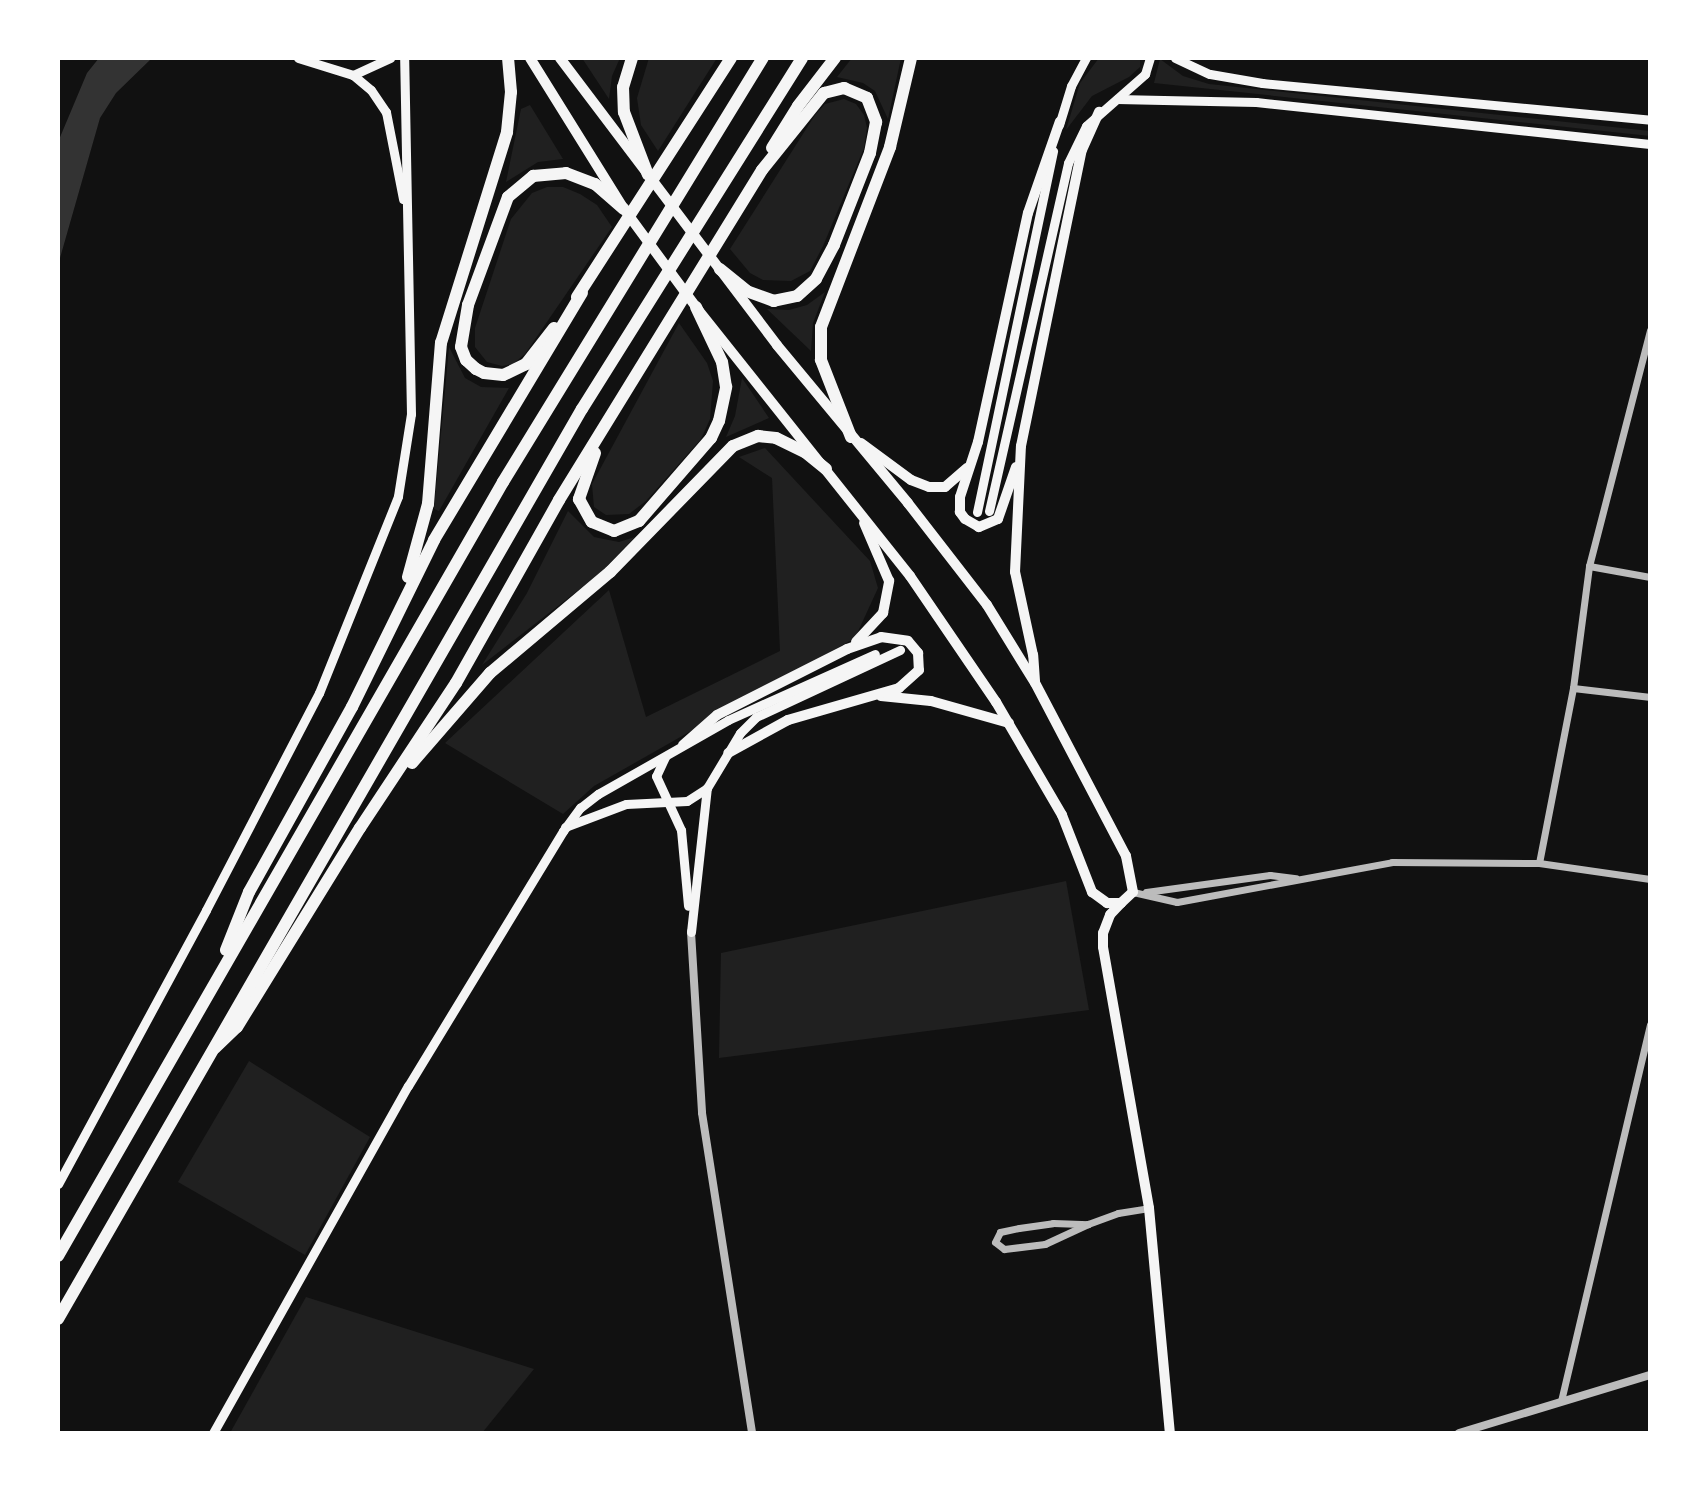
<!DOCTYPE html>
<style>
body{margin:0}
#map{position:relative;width:1708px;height:1491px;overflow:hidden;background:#111;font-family:Roboto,sans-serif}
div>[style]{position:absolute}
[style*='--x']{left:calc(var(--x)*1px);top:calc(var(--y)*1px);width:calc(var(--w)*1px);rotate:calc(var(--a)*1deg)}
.green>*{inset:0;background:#202020}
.water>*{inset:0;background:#333}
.minor>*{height:7px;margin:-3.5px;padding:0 3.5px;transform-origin:3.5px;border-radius:3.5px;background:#bcbcbc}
.tertiary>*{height:8px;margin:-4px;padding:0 4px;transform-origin:4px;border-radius:4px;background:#bcbcbc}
.secondary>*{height:9px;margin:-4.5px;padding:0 4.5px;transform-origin:4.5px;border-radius:4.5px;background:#f5f5f5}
.primary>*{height:10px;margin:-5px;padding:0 5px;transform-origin:5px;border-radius:5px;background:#f5f5f5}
.motorway>*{height:12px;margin:-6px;padding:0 6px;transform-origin:6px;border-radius:6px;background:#f5f5f5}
span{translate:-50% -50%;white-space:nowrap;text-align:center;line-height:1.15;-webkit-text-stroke:7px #fff;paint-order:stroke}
.frame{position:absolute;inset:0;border:60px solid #fff;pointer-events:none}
</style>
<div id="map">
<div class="green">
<div style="clip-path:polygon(582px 58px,620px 58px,612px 76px,609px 99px)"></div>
<div style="clip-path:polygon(649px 58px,717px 58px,658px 151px,641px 125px,637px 98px)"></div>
<div style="clip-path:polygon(852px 58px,901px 58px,888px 119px,875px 91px,863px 83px,837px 77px)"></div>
<div style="clip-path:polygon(1099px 58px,1140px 58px,1140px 67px,1129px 77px,1092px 96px,1066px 130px,1080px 83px)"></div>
<div style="clip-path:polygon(1160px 59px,1183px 76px,1209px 84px,1650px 131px,1650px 136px,1154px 83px)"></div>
<div style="clip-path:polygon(844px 99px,856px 104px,864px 115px,867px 128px,864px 148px,823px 246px,810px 271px,791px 281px,763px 280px,750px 273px,730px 249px,815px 115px,825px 104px)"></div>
<div style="clip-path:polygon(530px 105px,563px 159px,538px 162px,506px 182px,521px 109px)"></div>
<div style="clip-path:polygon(547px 187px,563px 187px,580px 194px,597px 205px,612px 227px,525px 354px,513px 364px,502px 366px,487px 362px,475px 347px,475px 328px,511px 219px,532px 193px)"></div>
<div style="clip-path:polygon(825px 292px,813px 323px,811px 351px,767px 309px,789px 310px,807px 305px)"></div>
<div style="clip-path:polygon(679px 323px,707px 363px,713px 381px,710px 419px,701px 439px,646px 501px,629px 514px,606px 515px,594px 507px,592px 484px)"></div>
<div style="clip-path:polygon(449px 347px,465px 378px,481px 387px,509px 388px,439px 511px,434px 509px)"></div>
<div style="clip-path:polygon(742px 378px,769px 418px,726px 437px,735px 416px)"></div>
<div style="clip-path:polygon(765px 448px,870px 561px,878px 588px,855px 638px,594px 786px,563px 814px,445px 743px,609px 590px,646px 717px,780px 651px,772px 478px,739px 457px)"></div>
<div style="clip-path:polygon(568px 511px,594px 537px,619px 542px,635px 537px,598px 575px,482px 665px,527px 593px)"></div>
<div style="clip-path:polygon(1066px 881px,1089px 1010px,719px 1058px,721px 953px)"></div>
<div style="clip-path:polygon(249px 1061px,370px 1137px,305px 1255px,178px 1182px)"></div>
<div style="clip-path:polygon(306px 1297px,534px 1369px,482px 1433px,230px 1433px)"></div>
</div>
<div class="water">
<div style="clip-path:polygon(99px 58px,152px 58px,116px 93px,100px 118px,58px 265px,58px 142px,87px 73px)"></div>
</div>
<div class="minor">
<div style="--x:1589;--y:566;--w:62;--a:10.2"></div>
<div style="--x:1573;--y:688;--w:78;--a:6.7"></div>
<div style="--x:1539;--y:863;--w:178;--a:-79"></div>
<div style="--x:1573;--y:688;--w:123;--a:-82.5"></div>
<div style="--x:1589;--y:566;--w:244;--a:-75.5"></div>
<div style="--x:1133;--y:892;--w:45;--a:12.8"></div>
<div style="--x:1177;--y:902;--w:219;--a:-10.5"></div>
<div style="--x:1392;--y:862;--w:147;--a:0.4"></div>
<div style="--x:1539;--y:863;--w:112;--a:8.2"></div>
<div style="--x:1146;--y:892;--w:125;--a:-7.8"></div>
<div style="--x:1270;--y:875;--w:26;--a:7"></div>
<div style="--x:1088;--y:1224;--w:47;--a:155.1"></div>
<div style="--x:1045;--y:1244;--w:41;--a:173"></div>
<div style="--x:1004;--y:1249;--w:11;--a:-142"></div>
<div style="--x:995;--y:1242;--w:11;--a:-63"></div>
<div style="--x:1000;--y:1232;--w:19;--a:-12"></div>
<div style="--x:1019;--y:1228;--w:34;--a:-8"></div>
<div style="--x:1053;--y:1223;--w:35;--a:2"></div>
<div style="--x:1088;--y:1224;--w:32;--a:-20"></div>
<div style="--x:1118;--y:1213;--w:31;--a:-9"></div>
<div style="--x:1561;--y:1401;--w:387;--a:-76.7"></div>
</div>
<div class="tertiary">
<div style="--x:691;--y:932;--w:181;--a:86.5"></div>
<div style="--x:702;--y:1113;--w:324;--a:81.1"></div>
<div style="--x:1459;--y:1433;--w:200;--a:-16.9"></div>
</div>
<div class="secondary">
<div style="--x:298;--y:58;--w:58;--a:17.2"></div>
<div style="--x:353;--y:75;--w:41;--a:-24.7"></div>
<div style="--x:1175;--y:58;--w:38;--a:25"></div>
<div style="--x:1210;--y:74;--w:53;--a:9.8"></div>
<div style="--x:1262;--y:83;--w:390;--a:5.4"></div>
<div style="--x:353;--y:75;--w:23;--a:40"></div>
<div style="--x:371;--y:90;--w:27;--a:56"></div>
<div style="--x:386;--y:112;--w:89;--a:78.9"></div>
<div style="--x:1117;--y:99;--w:139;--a:1.2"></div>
<div style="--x:1256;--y:102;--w:396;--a:6.1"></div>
<div style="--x:1059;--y:125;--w:41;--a:-72.9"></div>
<div style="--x:1071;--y:86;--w:32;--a:-62"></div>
<div style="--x:989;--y:511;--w:357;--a:-77.2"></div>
<div style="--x:1068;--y:163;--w:41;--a:-64.1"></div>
<div style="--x:1086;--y:126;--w:79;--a:-41.4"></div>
<div style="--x:1145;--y:74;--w:17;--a:-73"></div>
<div style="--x:977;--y:512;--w:369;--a:-78.1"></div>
<div style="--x:665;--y:757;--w:21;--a:115"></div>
<div style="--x:656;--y:776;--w:60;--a:65.2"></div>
<div style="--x:681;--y:830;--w:76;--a:84.7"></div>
<div style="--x:565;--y:827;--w:65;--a:-20.7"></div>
<div style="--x:626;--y:804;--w:61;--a:-2.8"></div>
<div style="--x:687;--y:801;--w:24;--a:-33"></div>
<div style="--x:691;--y:932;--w:145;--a:-83.7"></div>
<div style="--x:707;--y:788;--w:64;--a:-59"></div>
<div style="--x:740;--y:733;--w:23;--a:-45"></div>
<div style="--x:756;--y:717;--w:159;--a:-25"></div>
<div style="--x:58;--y:1184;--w:311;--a:-61.6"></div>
<div style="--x:206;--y:910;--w:245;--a:-62.5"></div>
<div style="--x:319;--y:693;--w:212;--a:-68.1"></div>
<div style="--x:398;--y:496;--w:83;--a:-81"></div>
<div style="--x:411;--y:414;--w:356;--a:-91.1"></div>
<div style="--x:213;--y:1433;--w:398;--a:-60.7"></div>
<div style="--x:408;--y:1086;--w:298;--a:-58.7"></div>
<div style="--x:563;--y:831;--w:29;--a:-54"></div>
<div style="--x:580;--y:808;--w:23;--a:-38"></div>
<div style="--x:598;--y:794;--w:150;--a:-29.6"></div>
<div style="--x:728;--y:720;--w:161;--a:-24.2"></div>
</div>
<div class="primary">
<div style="--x:530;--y:58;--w:178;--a:58.1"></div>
<div style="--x:624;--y:209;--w:122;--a:53.7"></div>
<div style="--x:696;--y:307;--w:344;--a:51.5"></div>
<div style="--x:910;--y:576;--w:153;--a:55.7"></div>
<div style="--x:996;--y:702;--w:131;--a:59.7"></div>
<div style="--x:1062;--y:815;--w:83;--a:68.7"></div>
<div style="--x:1092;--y:892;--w:19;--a:36"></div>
<div style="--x:1107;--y:903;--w:14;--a:0"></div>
<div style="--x:1121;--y:903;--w:16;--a:-43"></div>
<div style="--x:1133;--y:892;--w:37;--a:-101"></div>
<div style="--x:1126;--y:856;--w:195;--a:-117.7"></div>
<div style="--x:1035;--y:683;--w:92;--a:-121.6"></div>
<div style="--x:987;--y:605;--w:129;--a:-127.8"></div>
<div style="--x:908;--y:503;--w:205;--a:-129.7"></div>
<div style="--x:777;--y:345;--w:360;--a:-127.1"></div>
<div style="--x:861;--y:443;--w:62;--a:36.5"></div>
<div style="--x:911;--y:480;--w:19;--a:21"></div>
<div style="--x:929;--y:487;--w:16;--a:0"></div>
<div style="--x:945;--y:487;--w:29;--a:-41"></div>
<div style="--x:1016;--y:467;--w:55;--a:109.1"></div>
<div style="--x:998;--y:519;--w:21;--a:157"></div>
<div style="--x:979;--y:527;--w:16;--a:-150"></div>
<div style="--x:965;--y:519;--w:9;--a:-126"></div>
<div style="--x:960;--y:512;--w:15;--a:-90"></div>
<div style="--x:960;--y:497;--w:58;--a:-71.9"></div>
<div style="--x:978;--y:442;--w:234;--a:-77.7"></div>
<div style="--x:1028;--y:213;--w:97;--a:-70.8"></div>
<div style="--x:856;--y:642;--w:40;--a:-47"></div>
<div style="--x:883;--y:613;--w:33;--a:-79"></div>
<div style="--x:889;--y:581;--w:63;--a:-113.3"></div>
<div style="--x:1035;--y:681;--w:26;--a:-94"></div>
<div style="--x:1033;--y:655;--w:85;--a:-102.2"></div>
<div style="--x:1015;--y:572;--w:126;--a:-87.3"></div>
<div style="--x:1021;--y:446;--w:302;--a:-78.4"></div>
<div style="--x:1082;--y:150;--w:42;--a:-65.9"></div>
<div style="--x:881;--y:696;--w:50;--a:5.7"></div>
<div style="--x:931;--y:701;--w:81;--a:15.8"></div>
<div style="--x:683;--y:745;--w:45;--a:-41.4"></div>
<div style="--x:717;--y:715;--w:146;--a:-26.9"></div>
<div style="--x:847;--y:649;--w:36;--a:-19"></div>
<div style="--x:881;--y:637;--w:27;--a:8"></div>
<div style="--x:908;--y:641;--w:16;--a:50"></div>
<div style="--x:918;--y:653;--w:17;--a:87"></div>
<div style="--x:919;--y:670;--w:27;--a:138"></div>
<div style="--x:899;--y:688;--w:116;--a:163.9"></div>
<div style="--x:788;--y:720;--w:68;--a:151.2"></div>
<div style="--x:1121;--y:903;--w:16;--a:133"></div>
<div style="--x:1110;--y:915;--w:19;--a:111"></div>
<div style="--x:1103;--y:933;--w:14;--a:90"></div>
<div style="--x:1103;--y:947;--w:265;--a:80"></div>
<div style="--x:1149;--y:1208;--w:226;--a:84.7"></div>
</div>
<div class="motorway">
<div style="--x:632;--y:58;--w:30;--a:107"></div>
<div style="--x:623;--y:87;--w:25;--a:88"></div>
<div style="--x:624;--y:112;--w:67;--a:69.1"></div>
<div style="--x:772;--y:148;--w:49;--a:-58.2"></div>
<div style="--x:798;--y:106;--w:61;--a:-52.4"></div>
<div style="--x:577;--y:297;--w:284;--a:-57.2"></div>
<div style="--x:554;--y:328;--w:46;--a:127.9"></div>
<div style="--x:526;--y:364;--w:25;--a:154"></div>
<div style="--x:503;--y:375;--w:19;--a:-174"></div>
<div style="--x:484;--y:373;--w:9;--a:-153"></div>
<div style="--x:476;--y:369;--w:13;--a:-138"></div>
<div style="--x:466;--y:360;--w:14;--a:-111"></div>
<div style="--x:461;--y:347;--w:43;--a:-80.5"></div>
<div style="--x:468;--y:305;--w:115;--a:-69.7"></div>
<div style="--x:508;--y:197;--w:33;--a:-40"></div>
<div style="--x:533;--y:176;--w:33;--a:-5"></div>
<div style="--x:566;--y:173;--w:31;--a:21"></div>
<div style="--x:595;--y:184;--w:38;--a:41"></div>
<div style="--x:851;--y:437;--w:83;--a:-111.3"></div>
<div style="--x:821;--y:360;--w:33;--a:-90"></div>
<div style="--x:821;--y:327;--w:193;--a:-69"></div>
<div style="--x:890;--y:147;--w:91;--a:-76.7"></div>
<div style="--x:595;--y:453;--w:49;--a:109.2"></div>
<div style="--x:579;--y:499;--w:26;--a:61"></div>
<div style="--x:592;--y:522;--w:24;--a:22"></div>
<div style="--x:614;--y:531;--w:27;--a:-22"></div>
<div style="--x:639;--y:521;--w:110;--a:-49.1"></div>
<div style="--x:711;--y:438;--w:19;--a:-65"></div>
<div style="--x:719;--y:421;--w:35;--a:-78"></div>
<div style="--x:726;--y:387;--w:25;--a:-99"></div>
<div style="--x:722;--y:362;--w:61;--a:-115.3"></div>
<div style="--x:408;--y:577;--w:76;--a:-74.7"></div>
<div style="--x:428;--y:504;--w:162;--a:-85.4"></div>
<div style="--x:441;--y:343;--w:221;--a:-72.6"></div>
<div style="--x:507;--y:132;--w:40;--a:-84.3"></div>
<div style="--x:511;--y:92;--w:34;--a:-95"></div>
<div style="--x:412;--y:763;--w:119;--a:-49.1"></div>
<div style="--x:490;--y:673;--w:157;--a:-40.1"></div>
<div style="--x:610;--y:572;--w:176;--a:-45.7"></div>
<div style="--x:733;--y:446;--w:27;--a:-22"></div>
<div style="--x:758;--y:436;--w:18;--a:6"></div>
<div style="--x:776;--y:438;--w:32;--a:26"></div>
<div style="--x:805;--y:452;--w:27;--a:39"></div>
<div style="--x:226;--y:950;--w:62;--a:-68.4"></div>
<div style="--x:249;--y:892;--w:212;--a:-60.9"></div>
<div style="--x:352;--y:707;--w:186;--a:-63.8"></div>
<div style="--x:434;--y:540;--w:288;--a:-59.1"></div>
<div style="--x:215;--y:1048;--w:30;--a:-44"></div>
<div style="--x:237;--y:1027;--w:234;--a:-58.3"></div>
<div style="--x:360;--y:828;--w:174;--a:-56.5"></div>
<div style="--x:456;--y:683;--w:210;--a:-60.6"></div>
<div style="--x:559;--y:500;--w:387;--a:-58.4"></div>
<div style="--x:762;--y:170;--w:99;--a:-51.2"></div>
<div style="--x:824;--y:93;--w:21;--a:-14"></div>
<div style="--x:844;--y:88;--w:25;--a:23"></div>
<div style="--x:867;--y:98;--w:26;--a:69"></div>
<div style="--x:876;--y:122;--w:32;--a:101"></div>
<div style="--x:870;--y:153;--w:99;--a:111.4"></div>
<div style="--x:834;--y:245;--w:38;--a:118"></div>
<div style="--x:816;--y:279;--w:25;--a:138"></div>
<div style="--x:797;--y:296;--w:24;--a:168"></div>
<div style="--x:774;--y:301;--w:29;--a:-160"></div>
<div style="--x:747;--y:291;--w:35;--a:-141"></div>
<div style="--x:58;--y:1256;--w:893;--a:-60.1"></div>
<div style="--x:503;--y:482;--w:497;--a:-58.5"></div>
<div style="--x:58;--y:1319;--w:1050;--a:-60.07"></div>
<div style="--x:582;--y:409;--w:414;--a:-57.9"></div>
</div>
<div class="frame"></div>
</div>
